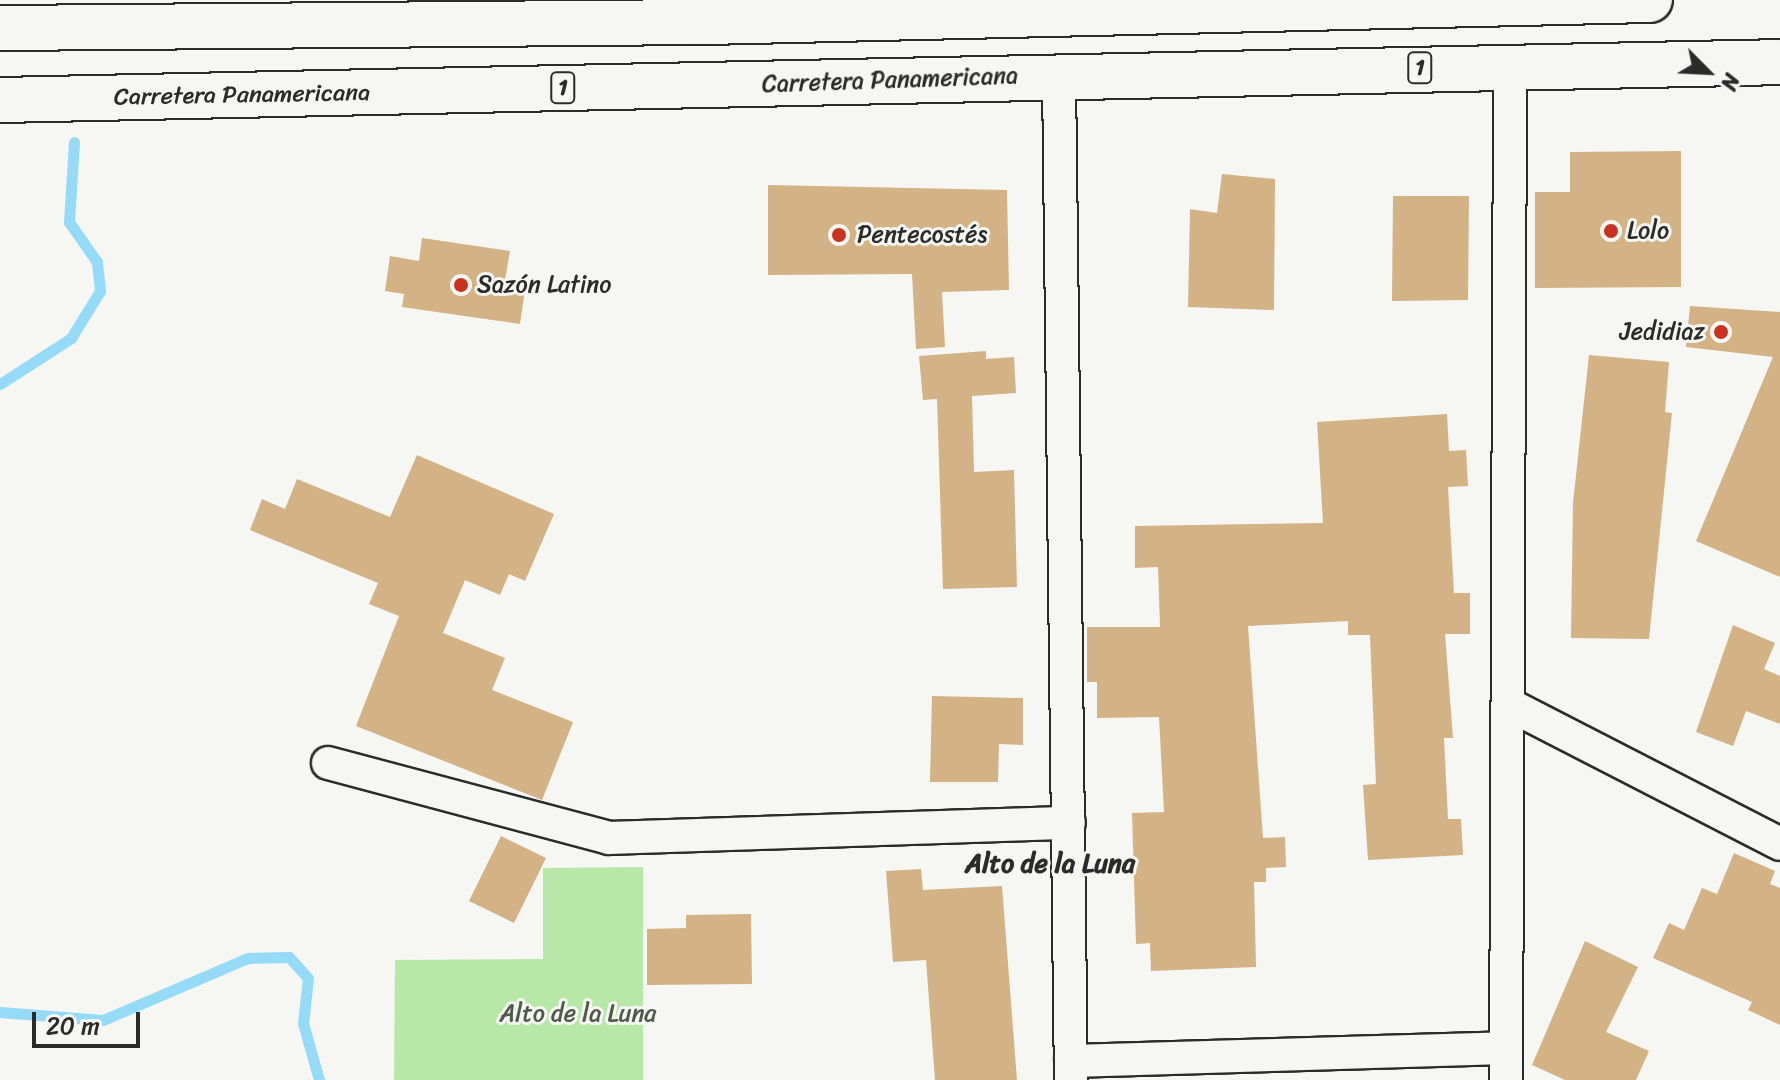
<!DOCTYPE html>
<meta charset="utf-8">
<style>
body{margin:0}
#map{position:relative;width:1780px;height:1080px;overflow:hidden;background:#f6f6f2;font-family:Sriracha,sans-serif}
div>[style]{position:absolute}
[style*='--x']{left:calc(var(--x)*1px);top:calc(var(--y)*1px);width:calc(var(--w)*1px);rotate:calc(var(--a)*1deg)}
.green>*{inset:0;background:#b8e8a7}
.stream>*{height:11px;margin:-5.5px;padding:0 5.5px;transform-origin:5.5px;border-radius:5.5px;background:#95dbf7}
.building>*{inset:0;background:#d3b286}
.roads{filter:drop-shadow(2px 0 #2b2b2b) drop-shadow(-2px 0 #2b2b2b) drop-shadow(0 2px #2b2b2b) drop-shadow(0 -2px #2b2b2b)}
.street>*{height:32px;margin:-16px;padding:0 16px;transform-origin:16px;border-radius:16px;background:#f6f6f2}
.highway>*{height:44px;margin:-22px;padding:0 22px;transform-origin:22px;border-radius:22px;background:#f6f6f2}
.dots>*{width:22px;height:22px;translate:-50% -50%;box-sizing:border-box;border:4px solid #f6f6f2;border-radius:50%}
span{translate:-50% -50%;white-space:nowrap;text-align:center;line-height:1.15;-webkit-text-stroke:6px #f6f6f2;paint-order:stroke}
.shield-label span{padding:2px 6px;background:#f6f6f2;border:2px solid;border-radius:6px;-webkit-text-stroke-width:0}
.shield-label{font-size:22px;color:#2b2b2b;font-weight:700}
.street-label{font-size:24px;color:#2b2b2b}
.poi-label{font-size:24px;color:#2b2b2b}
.left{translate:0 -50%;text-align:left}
.right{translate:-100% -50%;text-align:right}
.park-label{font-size:24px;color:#4e5a4a}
.neighbourhood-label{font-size:26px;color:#2b2b2b;font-weight:700}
.north{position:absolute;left:1668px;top:32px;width:80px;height:80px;-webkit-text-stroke:6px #f6f6f2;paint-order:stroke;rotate:114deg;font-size:22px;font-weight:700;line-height:32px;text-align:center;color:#2b2b2b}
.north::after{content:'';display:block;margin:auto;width:28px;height:36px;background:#2b2b2b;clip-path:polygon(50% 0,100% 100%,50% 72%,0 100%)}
.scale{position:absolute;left:32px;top:1012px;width:108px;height:36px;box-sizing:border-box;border:4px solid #2b2b2b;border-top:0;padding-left:10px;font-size:24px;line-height:28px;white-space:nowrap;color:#2b2b2b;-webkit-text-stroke:6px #f6f6f2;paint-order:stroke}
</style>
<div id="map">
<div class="green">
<div style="clip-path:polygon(643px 867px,643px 1080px,394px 1080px,395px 960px,543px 959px,543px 868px)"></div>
</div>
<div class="stream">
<div style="--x:0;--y:384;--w:85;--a:-32.9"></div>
<div style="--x:71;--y:338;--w:55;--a:-58.3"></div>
<div style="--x:100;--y:291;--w:29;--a:-96"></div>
<div style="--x:97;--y:262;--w:49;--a:-125"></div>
<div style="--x:69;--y:222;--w:80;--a:-86.4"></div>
<div style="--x:0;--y:1012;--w:103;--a:4.4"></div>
<div style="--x:103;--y:1020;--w:158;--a:-23.2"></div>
<div style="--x:248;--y:958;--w:41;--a:-1.4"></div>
<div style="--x:289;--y:957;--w:28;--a:48"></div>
<div style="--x:308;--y:978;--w:45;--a:96.3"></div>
<div style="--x:303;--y:1023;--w:59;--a:74.3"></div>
</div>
<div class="building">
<div style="clip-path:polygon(1681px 151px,1681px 287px,1535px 288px,1535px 192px,1570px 192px,1570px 152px)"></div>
<div style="clip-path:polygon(1222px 174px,1275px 179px,1274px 310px,1188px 307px,1190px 209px,1217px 213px)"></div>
<div style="clip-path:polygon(768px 185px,1007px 190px,1009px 290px,942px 292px,945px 347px,916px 349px,912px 274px,768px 275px)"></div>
<div style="clip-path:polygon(1393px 196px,1469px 196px,1468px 300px,1392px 301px)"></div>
<div style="clip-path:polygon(422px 238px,510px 251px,505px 280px,526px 283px,520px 324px,402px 307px,404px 294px,385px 291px,390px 256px,419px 261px)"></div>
<div style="clip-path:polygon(1690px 306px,1780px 312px,1780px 577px,1696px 541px,1773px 357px,1686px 347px)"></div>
<div style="clip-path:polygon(986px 351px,986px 359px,1014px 357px,1016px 393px,972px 396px,974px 472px,1014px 470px,1017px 587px,943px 589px,937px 399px,923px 400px,919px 356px)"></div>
<div style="clip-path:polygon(1589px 355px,1669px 362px,1665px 412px,1672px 413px,1649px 639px,1571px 638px,1573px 503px)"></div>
<div style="clip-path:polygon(1447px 414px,1449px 451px,1466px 450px,1468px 486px,1448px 487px,1454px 593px,1470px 593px,1470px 634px,1445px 634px,1453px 738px,1444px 738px,1448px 819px,1461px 819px,1463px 855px,1368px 860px,1363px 785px,1376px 784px,1370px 635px,1348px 635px,1348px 621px,1248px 626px,1263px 838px,1285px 837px,1286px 867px,1266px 868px,1266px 882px,1254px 882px,1256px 967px,1151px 971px,1150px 943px,1136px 944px,1132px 813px,1164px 812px,1159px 717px,1097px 718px,1097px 682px,1087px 682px,1087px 627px,1160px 627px,1158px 567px,1135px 568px,1135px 526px,1323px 523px,1317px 422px)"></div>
<div style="clip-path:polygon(417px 455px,554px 514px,525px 581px,509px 574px,500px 595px,465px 580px,443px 633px,505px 658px,492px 690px,573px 722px,542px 800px,356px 726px,399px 616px,369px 604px,378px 583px,250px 530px,262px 499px,285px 509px,297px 479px,390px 517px)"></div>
<div style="clip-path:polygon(1733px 625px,1775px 643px,1764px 669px,1780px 676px,1780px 724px,1746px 711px,1733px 746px,1696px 732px)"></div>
<div style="clip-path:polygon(932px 696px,1023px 698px,1023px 745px,999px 744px,998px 782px,930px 782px)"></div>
<div style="clip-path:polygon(501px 836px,546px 858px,514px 923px,469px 901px)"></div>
<div style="clip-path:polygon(1734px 853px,1775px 871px,1770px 884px,1780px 888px,1780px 1025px,1748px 1010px,1752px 1002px,1653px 958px,1669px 923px,1684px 930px,1702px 888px,1717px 894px)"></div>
<div style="clip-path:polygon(921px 869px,923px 890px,1002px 886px,1017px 1080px,935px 1080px,926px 960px,893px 962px,886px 871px)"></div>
<div style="clip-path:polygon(751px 914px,752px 984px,647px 985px,647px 929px,686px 928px,686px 915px)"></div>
<div style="clip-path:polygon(1585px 941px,1638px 967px,1606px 1032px,1649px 1051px,1636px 1080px,1565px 1080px,1532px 1065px)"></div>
</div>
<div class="roads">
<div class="street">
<div style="--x:1059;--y:75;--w:1005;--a:89.32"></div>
<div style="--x:1508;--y:704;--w:306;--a:27.2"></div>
<div style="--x:328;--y:763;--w:291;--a:14.9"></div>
<div style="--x:609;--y:838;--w:460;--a:-1.9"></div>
<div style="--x:1071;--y:1061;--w:435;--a:-1.7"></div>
<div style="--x:1506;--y:1080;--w:1014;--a:-89.77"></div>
</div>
<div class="highway">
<div style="--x:0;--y:28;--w:707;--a:-0.49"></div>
<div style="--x:707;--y:22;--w:943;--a:-1.34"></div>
<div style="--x:0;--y:100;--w:1780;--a:-1.22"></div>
</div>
</div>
<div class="dots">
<div style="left:1611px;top:231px;background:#c8321e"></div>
<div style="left:839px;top:235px;background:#c8321e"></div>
<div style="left:461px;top:285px;background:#c8321e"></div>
<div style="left:1721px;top:332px;background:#c8321e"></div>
</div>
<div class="shield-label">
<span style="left:1420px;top:68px">1</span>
<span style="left:563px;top:88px">1</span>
</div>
<div class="street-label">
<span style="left:890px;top:80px;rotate:-2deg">Carretera Panamericana</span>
<span style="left:242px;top:95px;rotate:-1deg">Carretera Panamericana</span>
</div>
<div class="poi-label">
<span class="left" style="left:1627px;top:231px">Lolo</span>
<span class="left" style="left:857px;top:235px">Pentecostés</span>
<span class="left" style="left:477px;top:285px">Sazón Latino</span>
<span class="right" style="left:1705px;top:332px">Jedidiaz</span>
</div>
<div class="park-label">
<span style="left:578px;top:1014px">Alto de la Luna</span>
</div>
<div class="neighbourhood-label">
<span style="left:1050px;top:864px">Alto de la Luna</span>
</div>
<div class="north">N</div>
<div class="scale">20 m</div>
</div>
